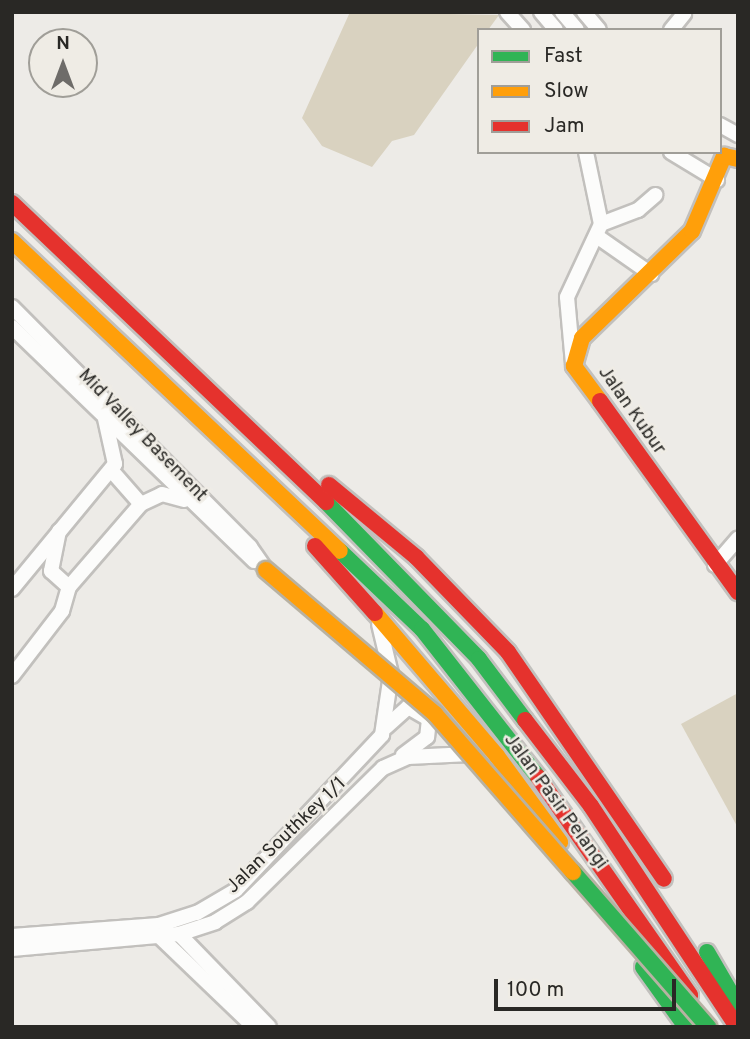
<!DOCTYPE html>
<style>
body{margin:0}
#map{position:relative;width:750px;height:1039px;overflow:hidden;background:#edebe7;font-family:Overpass,sans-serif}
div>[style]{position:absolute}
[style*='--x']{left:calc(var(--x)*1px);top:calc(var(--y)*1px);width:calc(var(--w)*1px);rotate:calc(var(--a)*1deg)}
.green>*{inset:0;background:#d9d2c0}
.roads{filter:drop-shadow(2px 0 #c2c0bd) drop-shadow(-2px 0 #c2c0bd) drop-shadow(0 2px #c2c0bd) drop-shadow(0 -2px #c2c0bd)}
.street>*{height:14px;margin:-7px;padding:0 7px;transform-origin:7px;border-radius:7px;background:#fcfcfb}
.fast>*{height:16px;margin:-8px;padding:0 8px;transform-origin:8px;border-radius:8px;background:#30b455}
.slow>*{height:16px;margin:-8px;padding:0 8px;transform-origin:8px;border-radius:8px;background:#ff9f0a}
.jam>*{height:16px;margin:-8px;padding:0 8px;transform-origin:8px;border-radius:8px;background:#e5322d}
.bridges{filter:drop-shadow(2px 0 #b8b2a3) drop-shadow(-2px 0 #b8b2a3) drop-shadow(0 2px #b8b2a3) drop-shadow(0 -2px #b8b2a3)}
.fast-bridge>*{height:16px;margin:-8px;padding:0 8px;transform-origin:8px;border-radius:8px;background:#30b455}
.slow-bridge>*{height:16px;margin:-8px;padding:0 8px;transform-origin:8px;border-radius:8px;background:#ff9f0a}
span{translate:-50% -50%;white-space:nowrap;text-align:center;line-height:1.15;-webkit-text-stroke:5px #efece5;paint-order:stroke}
.street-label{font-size:19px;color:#292825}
.frame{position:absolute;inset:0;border:14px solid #292825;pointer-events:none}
.legend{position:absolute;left:477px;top:28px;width:245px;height:126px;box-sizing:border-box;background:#efece5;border:2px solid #a09e98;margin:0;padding:9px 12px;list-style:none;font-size:21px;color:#292825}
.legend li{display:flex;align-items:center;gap:14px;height:35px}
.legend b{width:35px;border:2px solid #a09e98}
.north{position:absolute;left:28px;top:28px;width:70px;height:70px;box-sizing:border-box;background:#efece5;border:2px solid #a09e98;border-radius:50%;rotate:0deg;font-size:19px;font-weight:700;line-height:28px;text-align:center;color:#292825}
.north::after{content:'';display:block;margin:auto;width:24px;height:32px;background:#6e6c69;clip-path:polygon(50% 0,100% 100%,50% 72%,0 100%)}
.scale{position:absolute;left:494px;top:979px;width:182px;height:32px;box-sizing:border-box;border:4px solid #292825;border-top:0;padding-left:9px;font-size:21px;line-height:24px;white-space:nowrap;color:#292825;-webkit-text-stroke:5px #efece5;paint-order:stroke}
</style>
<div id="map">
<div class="green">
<div style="clip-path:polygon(350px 12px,499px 15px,488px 30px,479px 30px,479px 43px,414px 135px,392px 141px,372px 167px,322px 146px,302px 118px)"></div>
<div style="clip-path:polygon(738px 693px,738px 828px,681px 724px)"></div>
</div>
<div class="roads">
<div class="street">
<div style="--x:507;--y:12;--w:24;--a:48"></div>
<div style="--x:541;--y:12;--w:23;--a:50"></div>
<div style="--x:562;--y:12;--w:23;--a:50"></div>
<div style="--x:584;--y:12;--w:23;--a:50"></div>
<div style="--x:671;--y:30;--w:21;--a:-51"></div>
<div style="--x:720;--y:125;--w:21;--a:29"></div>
<div style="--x:671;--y:152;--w:54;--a:31.3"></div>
<div style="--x:601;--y:224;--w:40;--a:-21"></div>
<div style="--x:638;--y:210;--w:23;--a:-41"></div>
<div style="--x:598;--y:237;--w:65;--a:34.9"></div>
<div style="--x:12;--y:307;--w:338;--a:45.2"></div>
<div style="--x:250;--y:547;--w:28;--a:55"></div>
<div style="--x:12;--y:327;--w:337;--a:44"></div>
<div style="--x:573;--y:364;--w:67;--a:-95.1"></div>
<div style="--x:567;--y:297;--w:81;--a:-65"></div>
<div style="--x:601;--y:224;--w:74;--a:-101.8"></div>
<div style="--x:111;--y:470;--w:45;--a:48.6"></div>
<div style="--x:59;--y:531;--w:41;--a:101.3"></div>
<div style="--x:51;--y:571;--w:24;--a:42"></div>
<div style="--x:715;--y:565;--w:35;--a:-49"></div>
<div style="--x:69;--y:587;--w:110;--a:-49.1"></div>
<div style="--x:141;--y:504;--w:23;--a:-25"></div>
<div style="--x:162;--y:494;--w:23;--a:15"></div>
<div style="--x:12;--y:589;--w:162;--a:-50.5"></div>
<div style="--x:115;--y:464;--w:46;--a:-102.5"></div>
<div style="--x:12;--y:676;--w:82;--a:-52.4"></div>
<div style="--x:62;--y:611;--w:25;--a:-74"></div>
<div style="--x:386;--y:727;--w:30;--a:-42"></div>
<div style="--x:408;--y:707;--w:24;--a:30"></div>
<div style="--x:429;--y:719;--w:18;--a:96"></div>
<div style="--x:427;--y:737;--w:30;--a:143"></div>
<div style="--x:179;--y:934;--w:129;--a:45.9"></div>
<div style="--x:12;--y:936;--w:147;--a:-4.3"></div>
<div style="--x:159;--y:925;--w:40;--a:-18"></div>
<div style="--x:197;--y:913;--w:45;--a:-30.5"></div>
<div style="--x:236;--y:890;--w:213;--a:-46.7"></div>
<div style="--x:382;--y:735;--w:62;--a:-81.6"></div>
<div style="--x:391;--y:674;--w:51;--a:-103.5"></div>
<div style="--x:159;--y:936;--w:132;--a:43.8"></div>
<div style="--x:12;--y:949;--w:168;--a:-5.1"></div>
<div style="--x:179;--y:934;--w:38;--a:-18"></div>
<div style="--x:215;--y:922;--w:38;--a:-32"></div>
<div style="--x:247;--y:902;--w:191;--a:-44.6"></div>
<div style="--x:383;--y:768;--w:27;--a:-24"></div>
<div style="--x:408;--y:757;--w:62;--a:-2.8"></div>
</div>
<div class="fast">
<div style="--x:326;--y:502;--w:219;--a:45.7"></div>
<div style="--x:479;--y:659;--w:76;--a:53"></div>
<div style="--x:340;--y:551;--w:113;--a:43.6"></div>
<div style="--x:422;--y:629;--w:188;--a:51.9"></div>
<div style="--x:707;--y:952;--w:61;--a:59.7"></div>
<div style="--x:643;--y:967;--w:74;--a:54.4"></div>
</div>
<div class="slow">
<div style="--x:12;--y:241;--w:451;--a:43.4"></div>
<div style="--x:600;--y:401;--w:44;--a:-126.6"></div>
<div style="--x:574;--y:366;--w:29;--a:-74"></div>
<div style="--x:582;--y:338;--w:153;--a:-44.2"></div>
<div style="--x:692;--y:231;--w:82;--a:-66.9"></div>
<div style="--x:724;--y:156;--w:14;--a:12"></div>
<div style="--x:375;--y:613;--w:188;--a:49.5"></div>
<div style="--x:497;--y:756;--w:107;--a:53.8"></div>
</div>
<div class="jam">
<div style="--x:12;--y:203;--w:434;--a:43.6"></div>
<div style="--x:600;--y:401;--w:236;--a:54.2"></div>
<div style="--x:329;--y:485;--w:113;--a:39.6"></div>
<div style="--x:416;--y:557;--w:132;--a:45.9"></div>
<div style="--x:508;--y:652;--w:275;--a:55.5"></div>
<div style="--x:315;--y:546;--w:90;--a:48.2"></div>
<div style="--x:525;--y:720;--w:108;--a:52.5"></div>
<div style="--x:591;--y:806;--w:265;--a:56.5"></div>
<div style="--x:538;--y:777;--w:266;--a:55.1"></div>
</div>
</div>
<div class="bridges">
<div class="fast-bridge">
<div style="--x:573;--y:872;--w:206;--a:48.9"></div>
</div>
<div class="slow-bridge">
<div style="--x:266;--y:570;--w:222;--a:40.4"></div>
<div style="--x:435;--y:714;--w:210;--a:48.9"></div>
</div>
</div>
<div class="street-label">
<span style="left:631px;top:411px;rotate:55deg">Jalan Kubur</span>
<span style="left:142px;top:436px;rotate:46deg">Mid Valley Basement</span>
<span style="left:555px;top:802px;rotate:54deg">Jalan Pasir Pelangi</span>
<span style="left:287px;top:836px;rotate:-44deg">Jalan Southkey 1/1</span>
</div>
<div class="frame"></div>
<ul class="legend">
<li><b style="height:9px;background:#30b455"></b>Fast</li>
<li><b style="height:9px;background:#ff9f0a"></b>Slow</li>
<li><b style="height:9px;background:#e5322d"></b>Jam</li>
</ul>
<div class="north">N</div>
<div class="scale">100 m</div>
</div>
